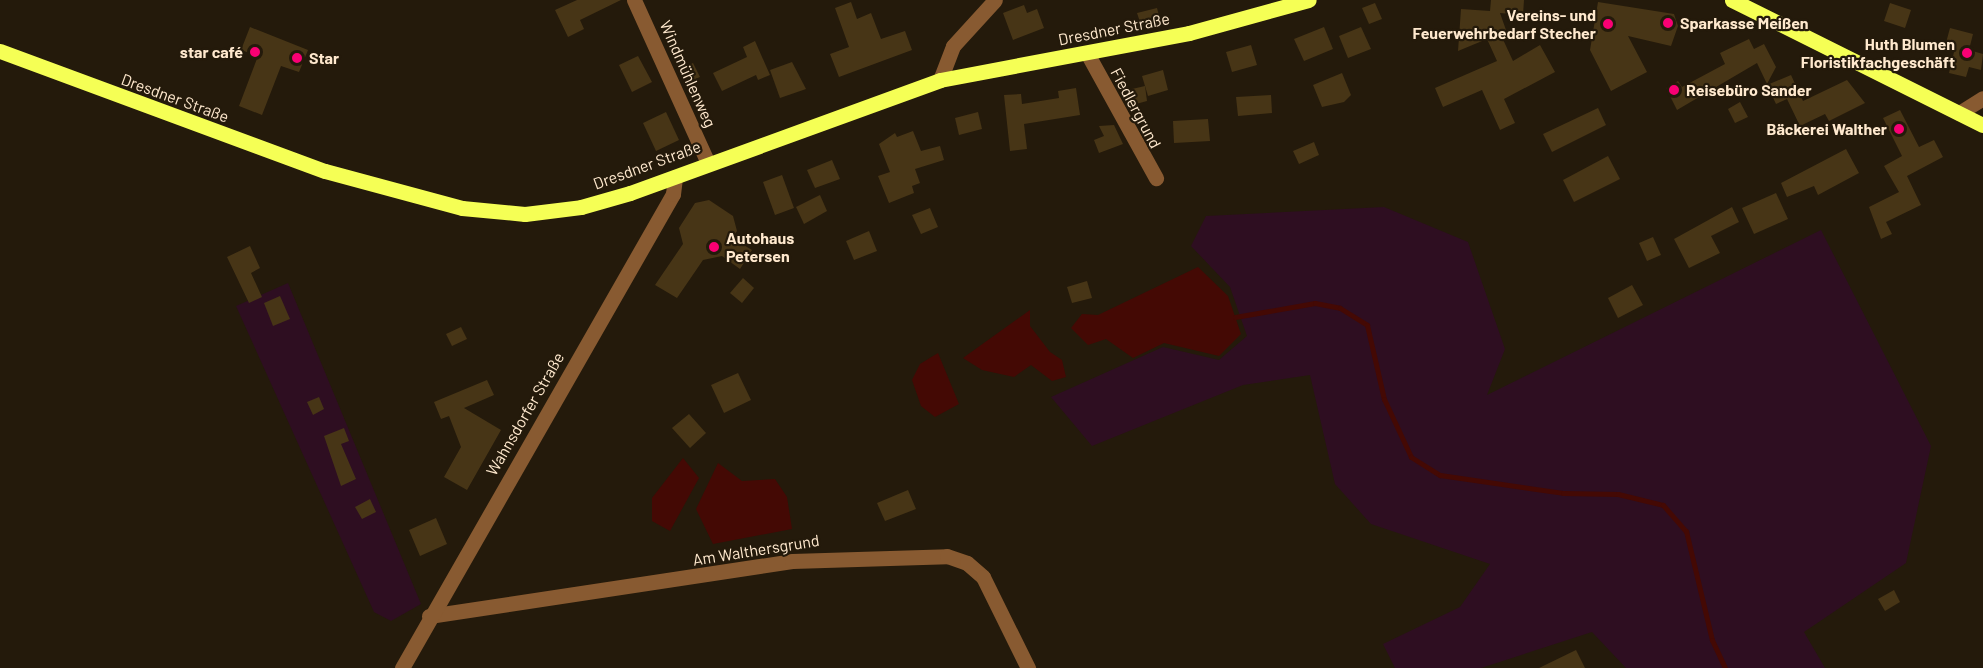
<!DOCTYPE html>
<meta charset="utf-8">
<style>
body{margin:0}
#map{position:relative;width:1983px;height:668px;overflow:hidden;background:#241a0b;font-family:Barlow,sans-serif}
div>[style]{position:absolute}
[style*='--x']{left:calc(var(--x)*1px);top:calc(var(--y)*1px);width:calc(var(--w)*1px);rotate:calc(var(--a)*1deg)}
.green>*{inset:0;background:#2e0e21}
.water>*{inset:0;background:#440904}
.stream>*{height:5px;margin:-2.5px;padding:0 2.5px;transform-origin:2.5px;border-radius:2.5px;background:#440904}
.building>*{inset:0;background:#473516}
.minor>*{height:15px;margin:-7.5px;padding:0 7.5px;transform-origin:7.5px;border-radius:7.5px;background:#885a31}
.major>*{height:15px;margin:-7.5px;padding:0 7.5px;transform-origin:7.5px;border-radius:7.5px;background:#f5ff55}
.dots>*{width:16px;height:16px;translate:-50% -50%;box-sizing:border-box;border:3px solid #241a0b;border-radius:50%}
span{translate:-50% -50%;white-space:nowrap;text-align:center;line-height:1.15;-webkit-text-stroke:4.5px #241a0b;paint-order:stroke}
.poi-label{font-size:16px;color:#ffe9ce;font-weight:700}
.right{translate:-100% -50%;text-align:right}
.left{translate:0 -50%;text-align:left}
.street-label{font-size:16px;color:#ffe9ce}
</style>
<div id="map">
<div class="green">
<div style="clip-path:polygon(1384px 207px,1468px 242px,1505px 349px,1487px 395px,1821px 230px,1931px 446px,1906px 563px,1804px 632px,1825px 668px,1626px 668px,1592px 632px,1481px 668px,1395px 668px,1383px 644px,1460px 607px,1490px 564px,1371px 524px,1335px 484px,1310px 375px,1243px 385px,1092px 446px,1051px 397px,1163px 347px,1219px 360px,1247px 336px,1230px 287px,1191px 246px,1206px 216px)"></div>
<div style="clip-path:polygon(288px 283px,421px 604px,391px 621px,374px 612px,236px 306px)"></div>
</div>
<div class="water">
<div style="clip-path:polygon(1198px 267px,1228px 296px,1241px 334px,1219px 356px,1164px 343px,1133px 358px,1106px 339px,1088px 345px,1071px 328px,1082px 314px,1098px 315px)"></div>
<div style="clip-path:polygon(1030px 310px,1030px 326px,1050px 352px,1062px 360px,1066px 377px,1052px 381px,1031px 365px,1014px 377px,982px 370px,963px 358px)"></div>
<div style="clip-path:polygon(938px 353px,959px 404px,935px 417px,921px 406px,912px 380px,920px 364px)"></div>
<div style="clip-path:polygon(683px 458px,699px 478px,670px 531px,652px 521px,652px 498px)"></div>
<div style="clip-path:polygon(718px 463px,742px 481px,775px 479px,787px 497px,792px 529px,713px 544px,696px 509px)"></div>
</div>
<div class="stream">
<div style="--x:1235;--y:317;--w:81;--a:-9.9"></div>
<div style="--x:1315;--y:303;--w:25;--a:11"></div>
<div style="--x:1340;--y:308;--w:32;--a:32"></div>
<div style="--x:1367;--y:325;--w:76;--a:77.1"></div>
<div style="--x:1384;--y:399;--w:64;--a:65"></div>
<div style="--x:1411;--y:457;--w:34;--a:32"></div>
<div style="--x:1440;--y:475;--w:124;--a:8.3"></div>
<div style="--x:1563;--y:493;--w:55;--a:1"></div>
<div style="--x:1618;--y:494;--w:46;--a:13.7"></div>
<div style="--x:1663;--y:505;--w:35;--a:49"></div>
<div style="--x:1686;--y:531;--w:112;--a:76.6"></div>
<div style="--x:1712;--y:640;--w:31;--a:65"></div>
</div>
<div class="building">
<div style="clip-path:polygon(577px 0,621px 0,580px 20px,584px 29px,568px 37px,555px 10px)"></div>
<div style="clip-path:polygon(1491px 0,1524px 0,1523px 15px,1500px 13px,1506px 30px,1500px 33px,1513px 61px,1540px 45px,1555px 72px,1504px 99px,1515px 123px,1500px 130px,1482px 90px,1443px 107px,1435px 88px,1497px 61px,1487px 39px,1458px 51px,1461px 9px,1490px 11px)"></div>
<div style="clip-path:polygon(851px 2px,857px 19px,871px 13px,881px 39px,905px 31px,912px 50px,839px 77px,830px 54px,849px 47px,835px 8px)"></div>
<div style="clip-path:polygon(1598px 2px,1674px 14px,1678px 26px,1671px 46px,1628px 36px,1647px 72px,1611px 91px,1590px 50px)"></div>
<div style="clip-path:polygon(1375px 3px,1382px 19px,1369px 24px,1362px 8px)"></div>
<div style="clip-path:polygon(1890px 3px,1911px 10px,1905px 28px,1884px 21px)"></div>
<div style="clip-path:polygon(1024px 5px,1027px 13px,1037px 9px,1044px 28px,1013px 40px,1003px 13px)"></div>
<div style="clip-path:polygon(1157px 8px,1160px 20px,1141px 25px,1137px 13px)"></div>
<div style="clip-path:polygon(250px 27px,308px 50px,299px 72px,281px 66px,262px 115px,239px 106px,258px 56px,241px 50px)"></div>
<div style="clip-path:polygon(1324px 27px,1333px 49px,1304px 61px,1294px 39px)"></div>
<div style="clip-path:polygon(1361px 27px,1371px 49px,1348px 58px,1339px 36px)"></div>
<div style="clip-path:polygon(1950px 28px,1973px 34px,1969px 50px,1983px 54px,1981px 70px,1969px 67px,1966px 77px,1949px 73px,1954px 52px,1944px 50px)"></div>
<div style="clip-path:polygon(1749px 39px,1754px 49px,1764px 44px,1776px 67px,1767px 84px,1757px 63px,1677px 110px,1666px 88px,1678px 81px,1682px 87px,1725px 64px,1720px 53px)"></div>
<div style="clip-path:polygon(755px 41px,770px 75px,758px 80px,756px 75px,722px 91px,713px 73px,747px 57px,743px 47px)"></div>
<div style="clip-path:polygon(1251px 45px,1257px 65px,1232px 72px,1226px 52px)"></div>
<div style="clip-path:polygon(638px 56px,652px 82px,632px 92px,619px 65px)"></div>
<div style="clip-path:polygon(792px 62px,806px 89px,780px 98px,770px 70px)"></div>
<div style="clip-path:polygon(693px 63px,700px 77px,686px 83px,680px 70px)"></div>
<div style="clip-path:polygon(1163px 70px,1168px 90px,1148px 96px,1142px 76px)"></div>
<div style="clip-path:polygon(1342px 73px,1351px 95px,1344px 102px,1322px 107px,1313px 85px)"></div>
<div style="clip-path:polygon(1791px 75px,1803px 101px,1847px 80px,1865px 103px,1829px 121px,1825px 114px,1800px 126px,1787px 99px,1776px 104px,1767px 85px)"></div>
<div style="clip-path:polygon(1145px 86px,1147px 101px,1136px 104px,1132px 89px)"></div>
<div style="clip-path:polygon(1076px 88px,1080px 115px,1024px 124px,1027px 149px,1010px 151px,1004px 95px,1021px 94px,1022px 104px,1059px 98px,1058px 91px)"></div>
<div style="clip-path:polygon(1271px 95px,1272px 113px,1238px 116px,1236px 97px)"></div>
<div style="clip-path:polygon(1740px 102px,1748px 117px,1735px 123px,1728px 109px)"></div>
<div style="clip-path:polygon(1598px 108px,1606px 125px,1552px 152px,1543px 134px)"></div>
<div style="clip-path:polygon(1900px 110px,1919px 147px,1934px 140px,1943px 157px,1907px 176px,1921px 205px,1886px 222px,1892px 234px,1881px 239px,1869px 207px,1899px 192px,1884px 166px,1902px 156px,1883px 118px)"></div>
<div style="clip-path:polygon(666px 112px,679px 140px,656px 151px,643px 123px)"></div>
<div style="clip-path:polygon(978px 112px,982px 129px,959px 135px,955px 118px)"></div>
<div style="clip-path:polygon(1208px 119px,1210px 141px,1174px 143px,1173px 121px)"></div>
<div style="clip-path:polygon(1114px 125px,1123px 144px,1099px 153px,1094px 140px,1104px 136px,1099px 126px)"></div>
<div style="clip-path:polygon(913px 131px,921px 151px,940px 146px,944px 160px,915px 169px,920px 183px,912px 186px,914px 193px,889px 203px,878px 176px,890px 172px,879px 144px,895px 133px,897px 137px)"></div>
<div style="clip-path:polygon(1314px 142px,1319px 155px,1299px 164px,1293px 151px)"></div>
<div style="clip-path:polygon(1846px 149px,1859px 173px,1818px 195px,1814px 186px,1787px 197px,1781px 183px)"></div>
<div style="clip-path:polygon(1608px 156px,1620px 179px,1574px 202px,1563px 180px)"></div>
<div style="clip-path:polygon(832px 160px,840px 179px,815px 188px,807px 170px)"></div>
<div style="clip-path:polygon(782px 175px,794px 208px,775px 215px,763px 182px)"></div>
<div style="clip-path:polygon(1776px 193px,1788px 219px,1754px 234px,1742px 208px)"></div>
<div style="clip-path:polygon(820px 195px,827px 211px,804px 224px,796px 207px)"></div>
<div style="clip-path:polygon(709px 200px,733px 216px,737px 231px,732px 238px,752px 250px,740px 269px,722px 256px,703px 260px,677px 298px,655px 285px,683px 244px,679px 228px,695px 203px)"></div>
<div style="clip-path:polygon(1732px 207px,1739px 222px,1711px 236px,1720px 253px,1689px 268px,1674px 239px)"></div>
<div style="clip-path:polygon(930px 208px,938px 227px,921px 234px,912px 215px)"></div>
<div style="clip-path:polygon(869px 231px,877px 251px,854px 260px,846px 241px)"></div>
<div style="clip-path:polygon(1653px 237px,1661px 255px,1647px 261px,1639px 243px)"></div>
<div style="clip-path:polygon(250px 246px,260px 268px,251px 273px,262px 297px,249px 303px,227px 257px)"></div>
<div style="clip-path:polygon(743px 278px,754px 288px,742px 303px,730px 293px)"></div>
<div style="clip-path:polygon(1087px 281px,1092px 298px,1072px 303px,1067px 287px)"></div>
<div style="clip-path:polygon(1632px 285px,1643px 305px,1618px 318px,1608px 298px)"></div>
<div style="clip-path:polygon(280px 296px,290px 319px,273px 326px,264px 303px)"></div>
<div style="clip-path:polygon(461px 327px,467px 339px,452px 346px,446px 334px)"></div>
<div style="clip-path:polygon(738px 373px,751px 400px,724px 413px,711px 385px)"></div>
<div style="clip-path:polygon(487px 380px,494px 395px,464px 408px,501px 430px,467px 490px,444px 477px,461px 447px,449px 416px,441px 419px,434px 402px)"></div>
<div style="clip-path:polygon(319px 397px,324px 409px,313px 415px,307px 402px)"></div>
<div style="clip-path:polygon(689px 414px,706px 433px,690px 448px,672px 428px)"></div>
<div style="clip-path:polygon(344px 428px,349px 441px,341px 444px,356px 479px,341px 486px,324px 436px)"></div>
<div style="clip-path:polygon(908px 490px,916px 509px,885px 521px,877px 503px)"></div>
<div style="clip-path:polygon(370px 499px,376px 512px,362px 519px,355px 507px)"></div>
<div style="clip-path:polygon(436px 518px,447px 544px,420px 556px,409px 530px)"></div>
<div style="clip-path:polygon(1894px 590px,1900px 602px,1885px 611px,1878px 599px)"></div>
<div style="clip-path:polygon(1576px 650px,1585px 668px,1539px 668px)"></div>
</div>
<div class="minor">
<div style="--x:634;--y:0;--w:179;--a:65.6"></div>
<div style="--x:1087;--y:53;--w:143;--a:61.1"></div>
<div style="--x:940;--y:80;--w:36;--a:-69"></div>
<div style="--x:953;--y:46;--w:62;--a:-47.6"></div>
<div style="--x:1959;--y:113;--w:28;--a:-32"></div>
<div style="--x:429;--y:616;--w:367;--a:-8.6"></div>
<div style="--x:792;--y:561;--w:155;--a:-1.8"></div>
<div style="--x:947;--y:556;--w:21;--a:19"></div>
<div style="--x:967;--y:563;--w:21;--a:41"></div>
<div style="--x:983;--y:577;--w:102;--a:63.7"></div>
<div style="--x:402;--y:668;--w:546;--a:-60.24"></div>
<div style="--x:673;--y:194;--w:17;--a:-83"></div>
</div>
<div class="major">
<div style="--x:1732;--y:0;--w:280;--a:26.5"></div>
<div style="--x:0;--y:51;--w:346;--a:20.3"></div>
<div style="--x:325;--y:171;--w:142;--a:15.1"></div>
<div style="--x:462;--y:208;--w:63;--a:5.4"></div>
<div style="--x:525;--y:214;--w:56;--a:-7.1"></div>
<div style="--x:581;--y:207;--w:51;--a:-15.9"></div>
<div style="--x:630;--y:193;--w:330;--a:-20"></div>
<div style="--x:940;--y:80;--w:253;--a:-10.7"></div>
<div style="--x:1189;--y:33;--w:124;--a:-15.4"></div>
</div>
<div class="dots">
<div style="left:1668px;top:23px;background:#f90074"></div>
<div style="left:1608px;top:24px;background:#f90074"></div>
<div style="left:255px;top:52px;background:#f90074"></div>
<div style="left:1967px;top:53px;background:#f90074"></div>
<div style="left:297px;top:58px;background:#f90074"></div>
<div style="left:1674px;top:90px;background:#f90074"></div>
<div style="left:1899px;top:129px;background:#f90074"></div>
<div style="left:714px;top:247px;background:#f90074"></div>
</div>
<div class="poi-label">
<span class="right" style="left:1596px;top:24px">Vereins- und<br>Feuerwehrbedarf Stecher</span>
<span class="left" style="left:1680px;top:23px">Sparkasse Meißen</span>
<span class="right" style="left:1955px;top:53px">Huth Blumen<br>Floristikfachgeschäft</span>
<span class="right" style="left:243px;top:52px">star café</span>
<span class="left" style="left:309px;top:58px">Star</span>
<span class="left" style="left:1686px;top:90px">Reisebüro Sander</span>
<span class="right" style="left:1887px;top:129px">Bäckerei Walther</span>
<span class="left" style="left:726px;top:247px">Autohaus<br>Petersen</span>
</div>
<div class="street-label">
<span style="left:1114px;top:29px;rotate:-11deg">Dresdner Straße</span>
<span style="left:688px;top:74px;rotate:66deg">Windmühlenweg</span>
<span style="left:175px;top:98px;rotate:20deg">Dresdner Straße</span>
<span style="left:1136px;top:108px;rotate:62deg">Fiedlergrund</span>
<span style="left:647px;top:165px;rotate:-20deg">Dresdner Straße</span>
<span style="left:525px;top:414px;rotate:-60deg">Wahnsdorfer Straße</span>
<span style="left:756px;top:550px;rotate:-9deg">Am Walthersgrund</span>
</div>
</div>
